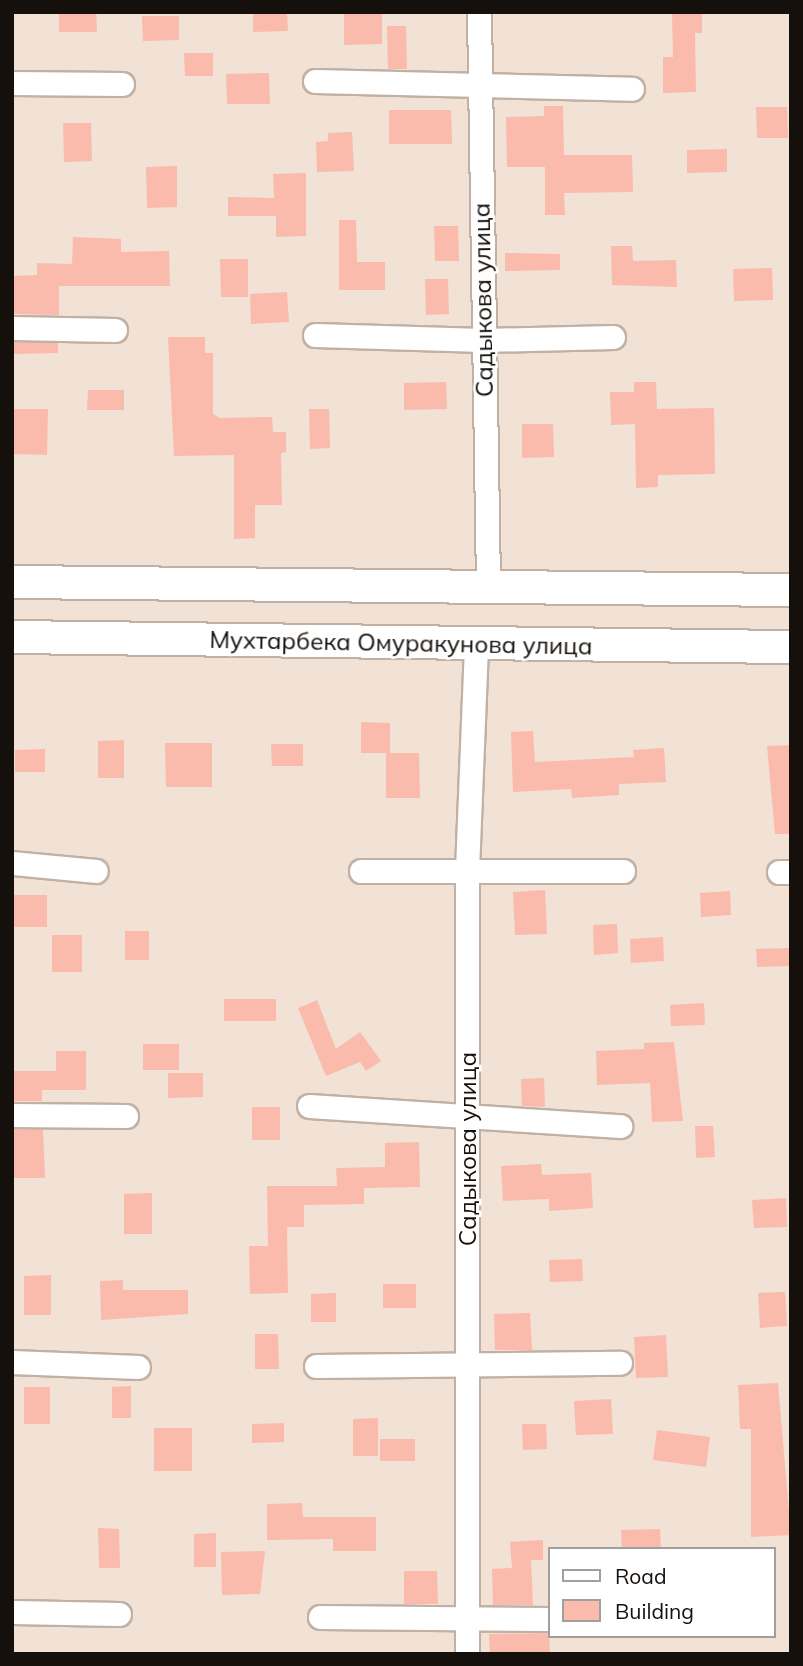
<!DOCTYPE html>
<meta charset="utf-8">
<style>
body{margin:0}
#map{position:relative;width:803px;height:1666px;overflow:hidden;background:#f2e1d5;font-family:Mulish,sans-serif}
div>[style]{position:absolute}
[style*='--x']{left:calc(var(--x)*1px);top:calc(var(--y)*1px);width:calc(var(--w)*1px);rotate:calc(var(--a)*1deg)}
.building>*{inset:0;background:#fabbad}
.roads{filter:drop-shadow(2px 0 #c1b1a5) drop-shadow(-2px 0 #c1b1a5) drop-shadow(0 2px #c1b1a5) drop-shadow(0 -2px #c1b1a5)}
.minor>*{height:23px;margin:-11.5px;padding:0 11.5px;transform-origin:11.5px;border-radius:11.5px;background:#fff}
.secondary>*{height:32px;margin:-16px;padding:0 16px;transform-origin:16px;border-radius:16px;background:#fff}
span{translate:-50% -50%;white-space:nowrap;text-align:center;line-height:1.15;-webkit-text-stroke:5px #fff;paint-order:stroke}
.street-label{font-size:24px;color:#15100c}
.frame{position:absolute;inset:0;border:14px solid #15100c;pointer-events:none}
.legend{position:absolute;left:548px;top:1547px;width:228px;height:91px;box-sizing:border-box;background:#fff;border:2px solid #a19f9e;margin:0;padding:9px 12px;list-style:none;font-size:21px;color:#15100c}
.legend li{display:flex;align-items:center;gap:14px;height:35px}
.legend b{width:35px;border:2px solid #a19f9e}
</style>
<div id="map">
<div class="building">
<div style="clip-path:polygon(59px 12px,96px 12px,97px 32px,59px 32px)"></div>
<div style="clip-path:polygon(253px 12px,287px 12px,288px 31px,253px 32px)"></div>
<div style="clip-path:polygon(344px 12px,382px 12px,382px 44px,344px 45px)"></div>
<div style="clip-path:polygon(672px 12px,702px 12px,702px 33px,695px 33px,696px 92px,663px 93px,663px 57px,673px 57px)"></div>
<div style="clip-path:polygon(142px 16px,179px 16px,179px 40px,143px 41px)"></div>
<div style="clip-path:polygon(387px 26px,406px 26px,407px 69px,388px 69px)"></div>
<div style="clip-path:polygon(184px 53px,213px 53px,213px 76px,185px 76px)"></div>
<div style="clip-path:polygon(269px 73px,270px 104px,227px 104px,226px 74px)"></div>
<div style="clip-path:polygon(544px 106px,563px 106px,564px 155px,632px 155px,633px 192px,564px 193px,565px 215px,545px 215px,545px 167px,507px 167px,506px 117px,544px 116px)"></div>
<div style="clip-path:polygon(756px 107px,787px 107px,788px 138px,757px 138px)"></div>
<div style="clip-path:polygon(389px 110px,451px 110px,452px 144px,389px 144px)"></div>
<div style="clip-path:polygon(63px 123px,91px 123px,92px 161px,64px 162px)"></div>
<div style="clip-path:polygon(352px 132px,354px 171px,317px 172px,316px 142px,328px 141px,328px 133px)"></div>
<div style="clip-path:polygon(727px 149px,727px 172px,687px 173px,687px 150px)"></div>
<div style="clip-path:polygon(177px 166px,177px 207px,147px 208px,146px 167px)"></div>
<div style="clip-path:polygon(306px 173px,306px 236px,276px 237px,276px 216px,228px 216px,228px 197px,274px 198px,273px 174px)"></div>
<div style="clip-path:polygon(339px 220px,356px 220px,357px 262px,385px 262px,385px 290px,339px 290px)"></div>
<div style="clip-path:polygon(434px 226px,458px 226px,459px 261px,435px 261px)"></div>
<div style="clip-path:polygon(73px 237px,121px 239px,121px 252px,169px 251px,170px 286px,59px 286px,59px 315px,12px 314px,12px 276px,37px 275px,37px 263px,72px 264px)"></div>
<div style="clip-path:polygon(611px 246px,632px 246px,633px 261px,676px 260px,677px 287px,612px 285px)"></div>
<div style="clip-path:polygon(505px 253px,560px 254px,560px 270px,505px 271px)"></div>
<div style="clip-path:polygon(220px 259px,248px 259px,248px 297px,221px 297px)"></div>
<div style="clip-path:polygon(772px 268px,773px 300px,734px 301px,733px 269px)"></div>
<div style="clip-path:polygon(425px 279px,448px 279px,449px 314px,426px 315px)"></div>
<div style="clip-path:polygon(287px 292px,289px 322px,251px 324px,250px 294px)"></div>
<div style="clip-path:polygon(168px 337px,205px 337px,205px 353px,213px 353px,213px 414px,220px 418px,272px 417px,273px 432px,286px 432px,286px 452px,281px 453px,282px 505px,255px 505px,255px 538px,234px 539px,234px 455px,174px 456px)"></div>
<div style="clip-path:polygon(12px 342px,58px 343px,58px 353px,12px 354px)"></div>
<div style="clip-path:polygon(446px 382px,447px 409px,404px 410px,404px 383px)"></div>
<div style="clip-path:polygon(634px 382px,656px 382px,657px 409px,714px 408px,715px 474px,658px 475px,658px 487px,636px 488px,635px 424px,611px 425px,610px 392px,634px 392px)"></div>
<div style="clip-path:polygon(88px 390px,124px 390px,124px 410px,87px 410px)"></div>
<div style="clip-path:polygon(12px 409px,48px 409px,47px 455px,12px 454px)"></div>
<div style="clip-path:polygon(309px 409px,329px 409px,330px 448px,310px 449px)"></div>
<div style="clip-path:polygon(522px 424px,553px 424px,554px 457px,522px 458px)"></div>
<div style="clip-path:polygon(361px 722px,390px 723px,390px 753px,361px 753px)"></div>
<div style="clip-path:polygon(533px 731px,535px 762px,634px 757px,633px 750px,664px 748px,666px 782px,619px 784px,619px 795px,572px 798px,571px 789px,513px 792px,511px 732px)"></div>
<div style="clip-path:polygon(124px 740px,124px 778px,98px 778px,98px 741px)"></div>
<div style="clip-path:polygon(165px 743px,212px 743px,212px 787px,166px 787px)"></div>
<div style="clip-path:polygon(271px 744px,303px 744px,303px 766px,272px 766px)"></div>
<div style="clip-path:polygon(791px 745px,791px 834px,775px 834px,767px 746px)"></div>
<div style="clip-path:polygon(45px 749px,45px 772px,15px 772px,15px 750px)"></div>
<div style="clip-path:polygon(386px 753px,419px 753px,420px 798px,386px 798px)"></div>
<div style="clip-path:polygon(545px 890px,547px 934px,515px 935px,513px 892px)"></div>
<div style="clip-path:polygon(730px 891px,731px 915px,701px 917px,700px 893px)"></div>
<div style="clip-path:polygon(12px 895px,47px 895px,47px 927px,12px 927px)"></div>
<div style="clip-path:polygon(617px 924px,618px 953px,594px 955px,593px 925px)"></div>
<div style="clip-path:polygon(125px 931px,149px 931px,149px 960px,125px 960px)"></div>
<div style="clip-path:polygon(52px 935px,82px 935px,82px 972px,52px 972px)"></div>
<div style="clip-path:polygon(663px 937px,664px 961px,631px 963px,630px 939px)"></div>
<div style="clip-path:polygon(791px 948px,791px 966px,757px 967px,756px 949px)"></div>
<div style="clip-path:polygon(224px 999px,276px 999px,276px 1021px,224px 1021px)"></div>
<div style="clip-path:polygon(317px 1000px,336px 1049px,360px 1032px,381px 1061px,366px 1071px,360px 1062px,326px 1076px,298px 1008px)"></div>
<div style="clip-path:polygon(704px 1003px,705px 1025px,671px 1026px,670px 1005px)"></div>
<div style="clip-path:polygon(674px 1042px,683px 1121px,652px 1122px,650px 1083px,597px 1085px,596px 1051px,644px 1049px,644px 1043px)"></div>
<div style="clip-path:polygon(143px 1044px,179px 1044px,179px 1070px,143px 1070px)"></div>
<div style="clip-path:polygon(56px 1051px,86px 1051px,86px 1090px,42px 1090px,42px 1101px,12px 1101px,12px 1071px,56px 1071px)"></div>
<div style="clip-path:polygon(168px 1073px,203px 1073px,203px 1097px,168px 1098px)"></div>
<div style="clip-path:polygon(544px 1078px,545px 1107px,522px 1106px,521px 1079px)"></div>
<div style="clip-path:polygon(252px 1107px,280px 1107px,280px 1140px,252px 1140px)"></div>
<div style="clip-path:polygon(695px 1126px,713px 1126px,715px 1157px,696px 1158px)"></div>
<div style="clip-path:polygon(12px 1129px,43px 1129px,45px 1178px,12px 1178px)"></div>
<div style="clip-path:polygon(419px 1142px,420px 1187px,364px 1188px,364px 1204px,304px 1205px,304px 1227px,287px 1227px,288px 1293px,250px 1294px,249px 1246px,268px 1246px,267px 1186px,337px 1186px,336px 1168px,385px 1167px,385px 1143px)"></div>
<div style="clip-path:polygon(541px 1164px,542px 1175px,591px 1173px,593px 1208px,549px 1211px,549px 1199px,503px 1201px,501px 1166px)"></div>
<div style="clip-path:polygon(152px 1193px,152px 1234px,124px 1234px,124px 1194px)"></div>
<div style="clip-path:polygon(786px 1198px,787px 1227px,754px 1228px,752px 1200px)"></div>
<div style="clip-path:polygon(582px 1259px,583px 1281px,550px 1282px,549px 1260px)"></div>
<div style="clip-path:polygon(51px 1275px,51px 1315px,24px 1315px,24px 1276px)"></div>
<div style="clip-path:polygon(123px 1280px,123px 1290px,188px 1290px,188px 1314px,101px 1320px,100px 1281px)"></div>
<div style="clip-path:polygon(383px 1284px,416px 1284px,416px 1308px,383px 1308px)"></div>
<div style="clip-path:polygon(785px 1292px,787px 1326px,760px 1328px,758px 1293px)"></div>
<div style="clip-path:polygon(336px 1293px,336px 1322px,311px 1322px,311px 1294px)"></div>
<div style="clip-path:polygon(530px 1313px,532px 1350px,495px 1350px,494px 1314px)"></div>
<div style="clip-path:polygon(255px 1334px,278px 1334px,279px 1369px,255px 1369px)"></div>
<div style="clip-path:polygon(666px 1335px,668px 1377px,636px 1378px,634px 1337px)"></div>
<div style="clip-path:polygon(778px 1383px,791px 1535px,751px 1537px,751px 1429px,740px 1429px,738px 1385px)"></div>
<div style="clip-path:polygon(131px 1386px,131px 1418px,112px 1418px,112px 1387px)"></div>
<div style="clip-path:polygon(24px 1387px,50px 1387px,50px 1424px,24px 1424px)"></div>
<div style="clip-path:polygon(611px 1399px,613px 1434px,576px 1435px,574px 1401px)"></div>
<div style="clip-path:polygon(378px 1418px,378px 1456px,353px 1456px,353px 1419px)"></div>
<div style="clip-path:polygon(284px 1423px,284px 1442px,252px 1443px,252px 1424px)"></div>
<div style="clip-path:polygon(522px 1424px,546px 1424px,547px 1449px,523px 1450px)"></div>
<div style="clip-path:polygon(154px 1428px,192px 1428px,192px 1471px,154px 1471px)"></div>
<div style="clip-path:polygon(657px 1430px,710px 1437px,706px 1467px,653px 1460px)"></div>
<div style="clip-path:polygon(380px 1439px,415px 1439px,415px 1461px,380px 1461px)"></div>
<div style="clip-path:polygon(302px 1503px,303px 1517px,376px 1517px,376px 1551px,333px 1551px,333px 1539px,267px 1540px,267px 1504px)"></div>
<div style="clip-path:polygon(98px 1528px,119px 1529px,120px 1568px,99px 1568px)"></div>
<div style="clip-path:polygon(660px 1529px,661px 1549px,622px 1549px,621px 1530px)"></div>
<div style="clip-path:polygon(216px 1533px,216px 1567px,194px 1567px,194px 1534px)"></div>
<div style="clip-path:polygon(543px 1540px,543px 1560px,531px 1560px,533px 1605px,493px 1605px,492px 1569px,512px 1568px,510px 1542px)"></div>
<div style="clip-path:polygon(265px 1551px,260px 1594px,222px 1595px,221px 1552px)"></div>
<div style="clip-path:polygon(404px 1571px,437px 1571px,438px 1604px,404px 1604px)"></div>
<div style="clip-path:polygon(549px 1633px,550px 1654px,490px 1654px,489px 1634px)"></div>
</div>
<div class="roads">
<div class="minor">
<div style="--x:479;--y:12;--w:576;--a:89.1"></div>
<div style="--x:315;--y:81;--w:317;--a:1.4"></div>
<div style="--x:12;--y:83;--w:110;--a:0.5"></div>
<div style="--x:12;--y:328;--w:103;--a:1.1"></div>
<div style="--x:315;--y:335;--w:168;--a:1.7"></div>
<div style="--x:483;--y:340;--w:130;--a:-1.3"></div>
<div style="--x:12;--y:863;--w:84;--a:5.4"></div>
<div style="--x:361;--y:871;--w:262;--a:0"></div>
<div style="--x:779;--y:872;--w:12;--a:0"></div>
<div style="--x:309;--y:1106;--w:312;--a:3.7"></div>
<div style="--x:12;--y:1115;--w:114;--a:0.5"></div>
<div style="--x:12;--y:1362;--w:126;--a:2.3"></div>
<div style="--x:316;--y:1366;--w:304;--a:-0.6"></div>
<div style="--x:12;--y:1612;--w:107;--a:1.1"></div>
<div style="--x:320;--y:1617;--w:229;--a:0.5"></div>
<div style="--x:467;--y:1654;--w:784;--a:-90"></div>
<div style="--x:467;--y:870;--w:226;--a:-87.7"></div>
</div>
<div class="secondary">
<div style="--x:12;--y:582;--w:779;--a:0.59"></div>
<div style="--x:12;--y:637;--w:779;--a:0.74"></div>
</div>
</div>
<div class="street-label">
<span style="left:483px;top:300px;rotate:-91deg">Садыкова улица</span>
<span style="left:401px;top:643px;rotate:1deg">Мухтарбека Омуракунова улица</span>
<span style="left:468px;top:1149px;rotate:-90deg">Садыкова улица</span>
</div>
<div class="frame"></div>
<ul class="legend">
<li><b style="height:9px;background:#fff"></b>Road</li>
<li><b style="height:19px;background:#fabbad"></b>Building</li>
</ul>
</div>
